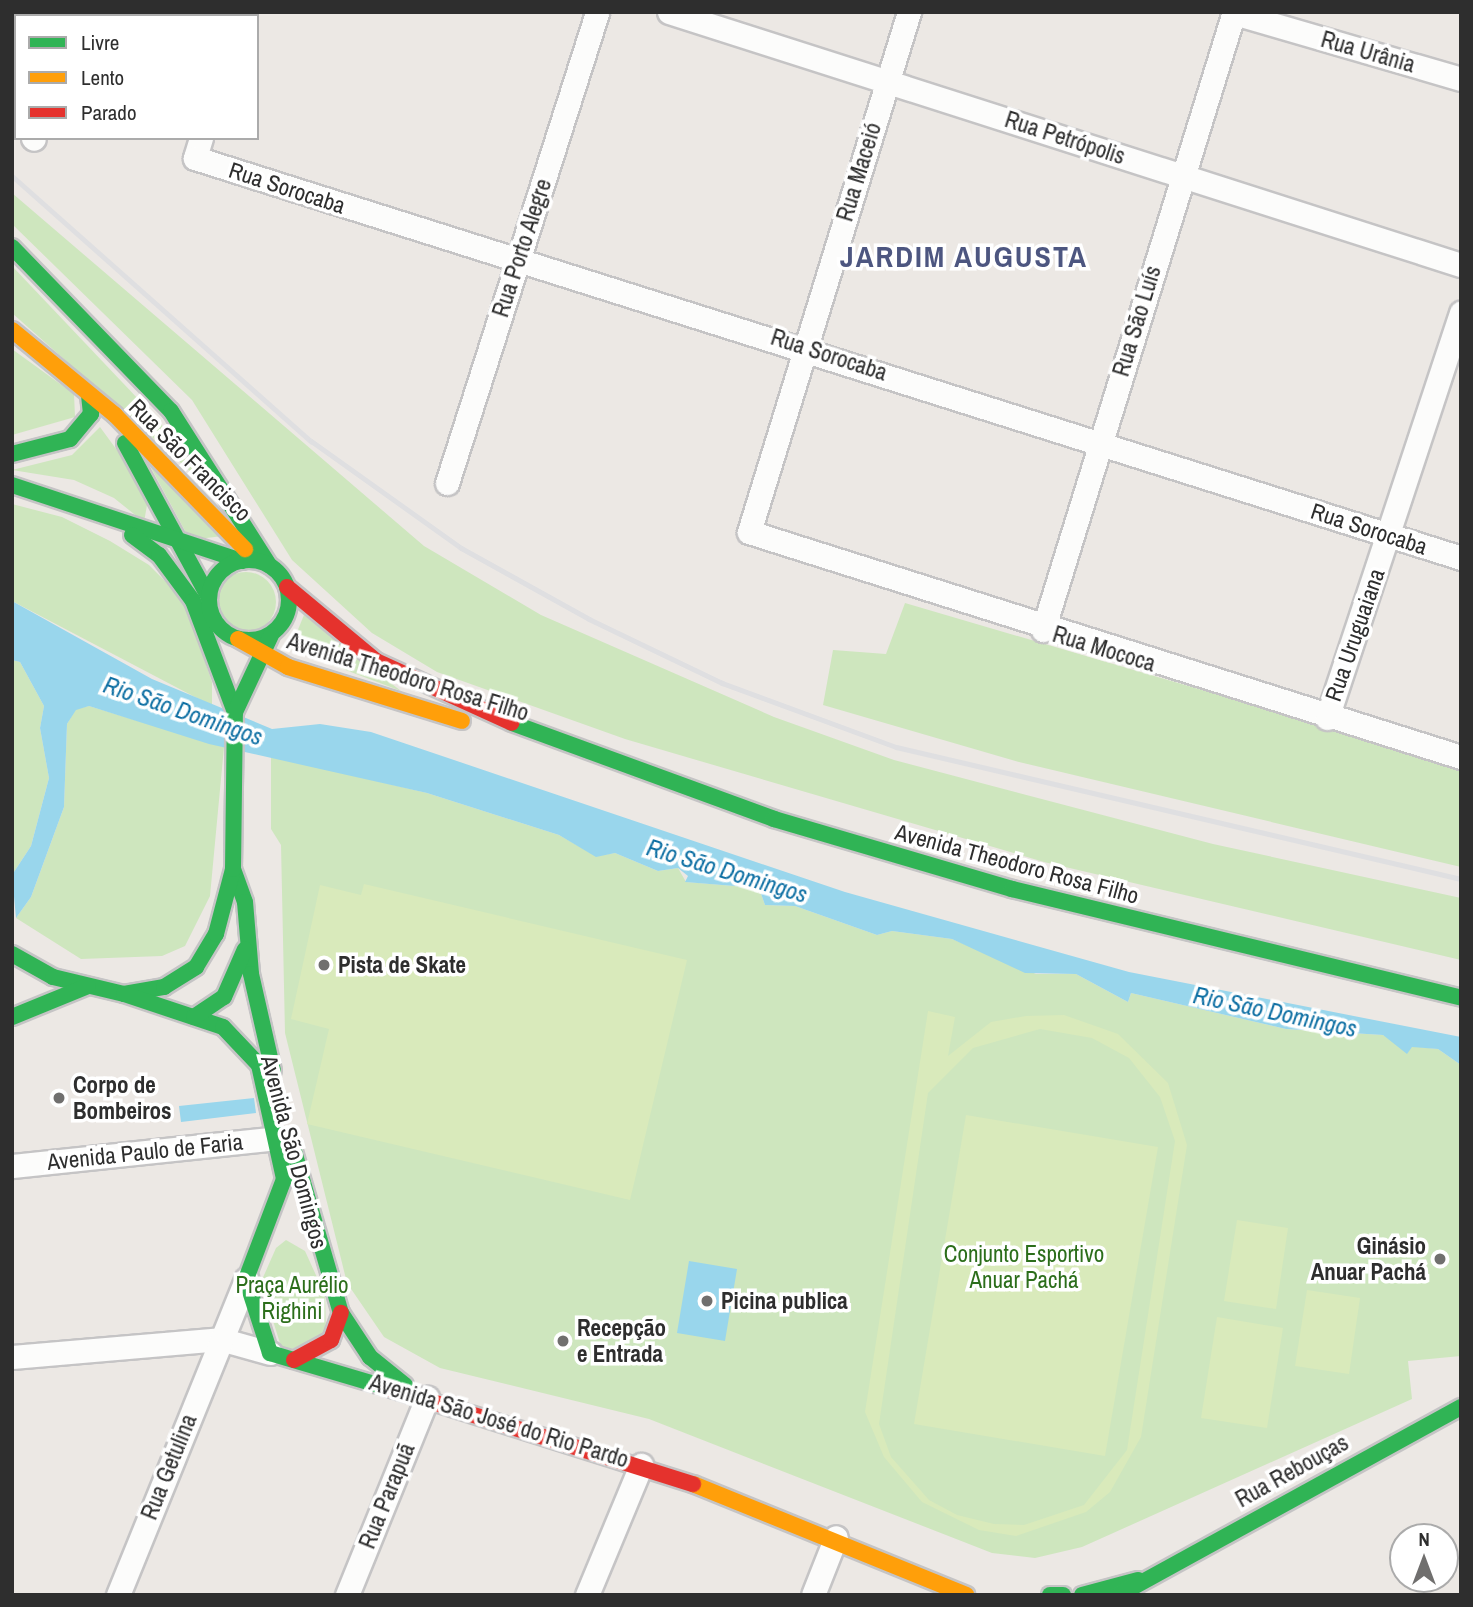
<!DOCTYPE html>
<meta charset="utf-8">
<style>
body{margin:0}
#map{position:relative;width:1473px;height:1607px;overflow:hidden;background:#ece8e4;font-family:"Archivo Narrow",sans-serif}
div>[style]{position:absolute}
[style*='--x']{left:calc(var(--x)*1px);top:calc(var(--y)*1px);width:calc(var(--w)*1px);rotate:calc(var(--a)*1deg)}
.green>*{inset:0;background:#cee6be}
.round{border-radius:50%}
.pitch>*{inset:0;background:#d9eabb}
.water>*{inset:0;background:#99d6ec}
.roads{filter:drop-shadow(2px 0 #c5c4c5) drop-shadow(-2px 0 #c5c4c5) drop-shadow(0 2px #c5c4c5) drop-shadow(0 -2px #c5c4c5)}
.street>*{height:23px;margin:-11.5px;padding:0 11.5px;transform-origin:11.5px;border-radius:11.5px;background:#fcfcfb}
.fast>*{height:16px;margin:-8px;padding:0 8px;transform-origin:8px;border-radius:8px;background:#30b455}
.fast>.ring{margin:-8px;padding:0;box-sizing:content-box;background:none;border:16px solid #30b455;border-radius:50%}
.slow>*{height:16px;margin:-8px;padding:0 8px;transform-origin:8px;border-radius:8px;background:#ff9f0a}
.jam>*{height:16px;margin:-8px;padding:0 8px;transform-origin:8px;border-radius:8px;background:#e5322d}
.rail>*{height:5px;margin:-2.5px;padding:0 2.5px;transform-origin:2.5px;border-radius:2.5px;background:#dfdfe1}
.dots>*{width:19px;height:19px;translate:-50% -50%;box-sizing:border-box;border:4px solid #fff;border-radius:50%}
span{translate:-50% -50%;white-space:nowrap;text-align:center;line-height:1.15;-webkit-text-stroke:7px #fff;paint-order:stroke}
.street-label{font-size:23px;color:#2e2e2e}
.poi-label{font-size:23px;color:#2e2e2e;font-weight:700}
.left{translate:0 -50%;text-align:left}
.right{translate:-100% -50%;text-align:right}
.park-label{font-size:23px;color:#2c6e1b}
.water-label{font-size:24px;color:#0d6fa3;font-style:italic}
.district-label{font-size:30px;color:#4d5680;font-weight:700;letter-spacing:2px}
.frame{position:absolute;inset:0;border:14px solid #2e2e2e;pointer-events:none}
.legend{position:absolute;left:14px;top:14px;width:245px;height:126px;box-sizing:border-box;background:#fff;border:2px solid #ababab;margin:0;padding:9px 12px;list-style:none;font-size:21px;color:#2e2e2e}
.legend li{display:flex;align-items:center;gap:14px;height:35px}
.legend b{width:35px;border:2px solid #ababab}
.north{position:absolute;left:1389px;top:1523px;width:70px;height:70px;box-sizing:border-box;background:#fff;border:2px solid #ababab;border-radius:50%;rotate:0deg;font-size:19px;font-weight:700;line-height:28px;text-align:center;color:#2e2e2e}
.north::after{content:'';display:block;margin:auto;width:24px;height:32px;background:#706f6e;clip-path:polygon(50% 0,100% 100%,50% 72%,0 100%)}
</style>
<div id="map">
<div class="green">
<div style="clip-path:polygon(12px 193px,424px 546px,541px 615px,774px 717px,894px 760px,1213px 844px,1461px 898px,1461px 960px,1044px 862px,625px 739px,437px 672px,372px 633px,292px 560px,192px 400px,12px 224px)"></div>
<div style="clip-path:polygon(12px 266px,159px 421px,199px 479px,12px 313px)"></div>
<div style="clip-path:polygon(12px 349px,74px 394px,75px 417px,12px 435px)"></div>
<div style="clip-path:polygon(100px 427px,149px 494px,144px 522px,114px 498px,74px 480px,12px 470px,72px 455px)"></div>
<div style="clip-path:polygon(149px 464px,223px 536px,190px 540px)"></div>
<div style="clip-path:polygon(12px 504px,62px 517px,110px 541px,149px 565px,184px 600px,212px 682px,212px 706px,12px 601px)"></div>
<div class="round" style="left:216px;top:572px;width:60px;height:60px"></div>
<div style="clip-path:polygon(905px 603px,1461px 766px,1461px 867px,1019px 762px,823px 705px,833px 650px,886px 654px)"></div>
<div style="clip-path:polygon(304px 615px,401px 691px,290px 649px)"></div>
<div style="clip-path:polygon(12px 660px,20px 662px,44px 706px,40px 728px,49px 778px,31px 846px,12px 875px)"></div>
<div style="clip-path:polygon(89px 706px,224px 747px,210px 896px,185px 946px,162px 956px,81px 959px,16px 918px,31px 897px,64px 807px,67px 724px,76px 709px)"></div>
<div style="clip-path:polygon(271px 756px,427px 793px,559px 835px,596px 856px,615px 853px,658px 871px,678px 868px,686px 882px,759px 888px,765px 905px,795px 906px,877px 935px,892px 931px,952px 939px,1036px 974px,1076px 974px,1128px 1002px,1131px 993px,1286px 1029px,1383px 1035px,1402px 1045px,1438px 1049px,1461px 1065px,1461px 1356px,1408px 1361px,1412px 1399px,1082px 1547px,1035px 1558px,992px 1553px,649px 1419px,440px 1368px,384px 1337px,347px 1283px,285px 1033px,281px 845px,271px 829px)"></div>
<div style="clip-path:polygon(286px 1240px,305px 1251px,325px 1295px,326px 1334px,283px 1353px,261px 1282px,276px 1248px)"></div>
</div>
<div class="pitch">
<div style="clip-path:polygon(364px 884px,687px 960px,630px 1200px,307px 1124px,329px 1029px,291px 1019px,320px 885px,361px 895px)"></div>
<div style="clip-path:polygon(evenodd,928px 1011px,955px 1017px,948px 1056px,991px 1022px,1026px 1016px,1064px 1015px,1118px 1034px,1168px 1083px,1187px 1145px,1141px 1437px,1110px 1492px,1086px 1512px,1016px 1536px,979px 1530px,922px 1502px,884px 1457px,865px 1412px,928px 1011px,1040px 1029px,1092px 1038px,1129px 1058px,1160px 1097px,1175px 1141px,1127px 1450px,1084px 1505px,1024px 1525px,994px 1524px,957px 1515px,929px 1500px,891px 1457px,879px 1424px,928px 1093px,973px 1048px,1040px 1029px)"></div>
<div style="clip-path:polygon(966px 1115px,1158px 1147px,1105px 1456px,914px 1424px)"></div>
<div style="clip-path:polygon(1237px 1220px,1288px 1228px,1276px 1309px,1224px 1301px)"></div>
<div style="clip-path:polygon(1307px 1290px,1360px 1298px,1349px 1374px,1295px 1366px)"></div>
<div style="clip-path:polygon(1217px 1317px,1283px 1328px,1267px 1428px,1201px 1418px)"></div>
</div>
<div class="water">
<div style="clip-path:polygon(12px 601px,152px 679px,272px 729px,320px 724px,371px 732px,845px 892px,1129px 972px,1461px 1037px,1461px 1065px,1438px 1049px,1412px 1047px,1407px 1054px,1383px 1035px,1286px 1029px,1131px 993px,1128px 1002px,1076px 974px,1025px 973px,952px 939px,892px 931px,877px 935px,795px 906px,765px 905px,759px 888px,685px 882px,688px 876px,678px 868px,658px 871px,615px 853px,596px 857px,559px 835px,427px 793px,209px 744px,89px 706px,76px 710px,67px 724px,64px 807px,31px 897px,16px 918px,12px 875px,31px 846px,49px 778px,40px 728px,44px 706px,20px 662px,12px 660px)"></div>
<div style="clip-path:polygon(254px 1098px,256px 1113px,181px 1122px,179px 1106px)"></div>
<div style="clip-path:polygon(689px 1261px,737px 1269px,725px 1341px,677px 1333px)"></div>
</div>
<div class="roads">
<div class="street">
<div style="--x:669;--y:12;--w:831;--a:17.72"></div>
<div style="--x:909;--y:12;--w:544;--a:107.1"></div>
<div style="--x:749;--y:532;--w:747;--a:17.54"></div>
<div style="--x:1234;--y:13;--w:236;--a:16.2"></div>
<div style="--x:237;--y:16;--w:4;--a:-76"></div>
<div style="--x:12;--y:116;--w:6;--a:45"></div>
<div style="--x:33;--y:138;--w:1;--a:45"></div>
<div style="--x:201;--y:138;--w:21;--a:107"></div>
<div style="--x:195;--y:158;--w:1328;--a:17.53"></div>
<div style="--x:447;--y:483;--w:494;--a:-72.3"></div>
<div style="--x:1043;--y:630;--w:647;--a:-72.83"></div>
<div style="--x:1327;--y:718;--w:427;--a:-71.7"></div>
<div style="--x:12;--y:1166;--w:267;--a:-6"></div>
<div style="--x:12;--y:1357;--w:209;--a:-4.9"></div>
<div style="--x:220;--y:1339;--w:52;--a:15.6"></div>
<div style="--x:118;--y:1595;--w:341;--a:-67.9"></div>
<div style="--x:347;--y:1595;--w:213;--a:-67.9"></div>
<div style="--x:587;--y:1595;--w:141;--a:-67.4"></div>
<div style="--x:813;--y:1595;--w:62;--a:-68.4"></div>
</div>
<div class="fast">
<div style="--x:12;--y:247;--w:228;--a:45.9"></div>
<div style="--x:171;--y:411;--w:183;--a:57.5"></div>
<div style="--x:125;--y:443;--w:172;--a:61.5"></div>
<div style="--x:12;--y:454;--w:60;--a:-14.5"></div>
<div style="--x:70;--y:439;--w:33;--a:-50"></div>
<div style="--x:91;--y:414;--w:19;--a:-96"></div>
<div style="--x:12;--y:485;--w:242;--a:18.3"></div>
<div style="--x:132;--y:535;--w:34;--a:37"></div>
<div style="--x:159;--y:555;--w:57;--a:53.5"></div>
<div style="--x:193;--y:601;--w:119;--a:69.3"></div>
<div class="ring" style="left:209px;top:560px;width:64px;height:64px"></div>
<div style="--x:512;--y:723;--w:279;--a:20.1"></div>
<div style="--x:774;--y:819;--w:248;--a:16.4"></div>
<div style="--x:1012;--y:889;--w:462;--a:13.6"></div>
<div style="--x:233;--y:869;--w:35;--a:70"></div>
<div style="--x:245;--y:902;--w:72;--a:85.2"></div>
<div style="--x:251;--y:974;--w:99;--a:77.2"></div>
<div style="--x:12;--y:954;--w:47;--a:29.3"></div>
<div style="--x:53;--y:977;--w:73;--a:13.5"></div>
<div style="--x:124;--y:994;--w:41;--a:-9.9"></div>
<div style="--x:164;--y:987;--w:38;--a:-32"></div>
<div style="--x:196;--y:967;--w:39;--a:-59"></div>
<div style="--x:216;--y:934;--w:67;--a:-75.3"></div>
<div style="--x:233;--y:869;--w:157;--a:-89.3"></div>
<div style="--x:235;--y:712;--w:85;--a:-64.9"></div>
<div style="--x:124;--y:994;--w:104;--a:18.4"></div>
<div style="--x:223;--y:1027;--w:52;--a:46.5"></div>
<div style="--x:259;--y:1065;--w:117;--a:77.6"></div>
<div style="--x:284;--y:1179;--w:107;--a:110.8"></div>
<div style="--x:246;--y:1279;--w:78;--a:72"></div>
<div style="--x:270;--y:1353;--w:120;--a:16.5"></div>
<div style="--x:12;--y:1017;--w:82;--a:-22.2"></div>
<div style="--x:194;--y:1017;--w:36;--a:-34"></div>
<div style="--x:224;--y:997;--w:52;--a:-66.4"></div>
<div style="--x:293;--y:1148;--w:172;--a:73.8"></div>
<div style="--x:341;--y:1313;--w:53;--a:56.6"></div>
<div style="--x:370;--y:1357;--w:45;--a:38.7"></div>
<div style="--x:1050;--y:1595;--w:13;--a:0"></div>
<div style="--x:1082;--y:1595;--w:58;--a:-15"></div>
<div style="--x:1119;--y:1595;--w:390;--a:-28.8"></div>
</div>
<div class="slow">
<div style="--x:12;--y:330;--w:134;--a:39.5"></div>
<div style="--x:115;--y:415;--w:187;--a:45.9"></div>
<div style="--x:238;--y:639;--w:57;--a:29.2"></div>
<div style="--x:288;--y:667;--w:182;--a:17.2"></div>
<div style="--x:693;--y:1484;--w:295;--a:22.1"></div>
</div>
<div class="jam">
<div style="--x:287;--y:587;--w:116;--a:39.7"></div>
<div style="--x:376;--y:661;--w:149;--a:24.5"></div>
<div style="--x:294;--y:1360;--w:42;--a:-28.4"></div>
<div style="--x:331;--y:1340;--w:29;--a:-70"></div>
<div style="--x:385;--y:1387;--w:323;--a:17.5"></div>
</div>
</div>
<div class="rail">
<div style="--x:12;--y:176;--w:400;--a:41.6"></div>
<div style="--x:311;--y:441;--w:184;--a:35.5"></div>
<div style="--x:461;--y:548;--w:146;--a:29"></div>
<div style="--x:589;--y:619;--w:148;--a:25.7"></div>
<div style="--x:722;--y:683;--w:185;--a:20.2"></div>
<div style="--x:896;--y:747;--w:580;--a:13.15"></div>
</div>
<div class="dots">
<div style="left:324px;top:965px;background:#706f6e"></div>
<div style="left:59px;top:1098px;background:#706f6e"></div>
<div style="left:1440px;top:1259px;background:#706f6e"></div>
<div style="left:707px;top:1301px;background:#706f6e"></div>
<div style="left:563px;top:1341px;background:#706f6e"></div>
</div>
<div class="street-label">
<span style="left:1368px;top:52px;rotate:16deg">Rua Urânia</span>
<span style="left:1065px;top:138px;rotate:18deg">Rua Petrópolis</span>
<span style="left:859px;top:172px;rotate:-73deg">Rua Maceió</span>
<span style="left:287px;top:188px;rotate:18deg">Rua Sorocaba</span>
<span style="left:522px;top:248px;rotate:-72deg">Rua Porto Alegre</span>
<span style="left:1137px;top:321px;rotate:-73deg">Rua São Luís</span>
<span style="left:829px;top:355px;rotate:18deg">Rua Sorocaba</span>
<span style="left:190px;top:460px;rotate:45deg">Rua São Francisco</span>
<span style="left:1369px;top:529px;rotate:18deg">Rua Sorocaba</span>
<span style="left:1355px;top:635px;rotate:-71deg">Rua Uruguaiana</span>
<span style="left:1104px;top:649px;rotate:17deg">Rua Mococa</span>
<span style="left:408px;top:677px;rotate:17deg">Avenida Theodoro Rosa Filho</span>
<span style="left:1017px;top:864px;rotate:15deg">Avenida Theodoro Rosa Filho</span>
<span style="left:145px;top:1152px;rotate:-6deg">Avenida Paulo de Faria</span>
<span style="left:294px;top:1152px;rotate:75deg">Avenida São Domingos</span>
<span style="left:499px;top:1421px;rotate:17deg">Avenida São José do Rio Pardo</span>
<span style="left:169px;top:1467px;rotate:-68deg">Rua Getulina</span>
<span style="left:1292px;top:1471px;rotate:-29deg">Rua Rebouças</span>
<span style="left:387px;top:1496px;rotate:-68deg">Rua Parapuã</span>
</div>
<div class="poi-label">
<span class="left" style="left:338px;top:965px">Pista de Skate</span>
<span class="left" style="left:73px;top:1098px">Corpo de<br>Bombeiros</span>
<span class="right" style="left:1426px;top:1259px">Ginásio<br>Anuar Pachá</span>
<span class="left" style="left:721px;top:1301px">Picina publica</span>
<span class="left" style="left:577px;top:1341px">Recepção<br>e Entrada</span>
</div>
<div class="park-label">
<span style="left:1024px;top:1267px">Conjunto Esportivo<br>Anuar Pachá</span>
<span style="left:292px;top:1298px">Praça Aurélio<br>Righini</span>
</div>
<div class="water-label">
<span style="left:183px;top:711px;rotate:19deg">Rio São Domingos</span>
<span style="left:727px;top:871px;rotate:17deg">Rio São Domingos</span>
<span style="left:1275px;top:1012px;rotate:12deg">Rio São Domingos</span>
</div>
<div class="district-label">
<span style="left:964px;top:256px">JARDIM AUGUSTA</span>
</div>
<div class="frame"></div>
<ul class="legend">
<li><b style="height:9px;background:#30b455"></b>Livre</li>
<li><b style="height:9px;background:#ff9f0a"></b>Lento</li>
<li><b style="height:9px;background:#e5322d"></b>Parado</li>
</ul>
<div class="north">N</div>
</div>
